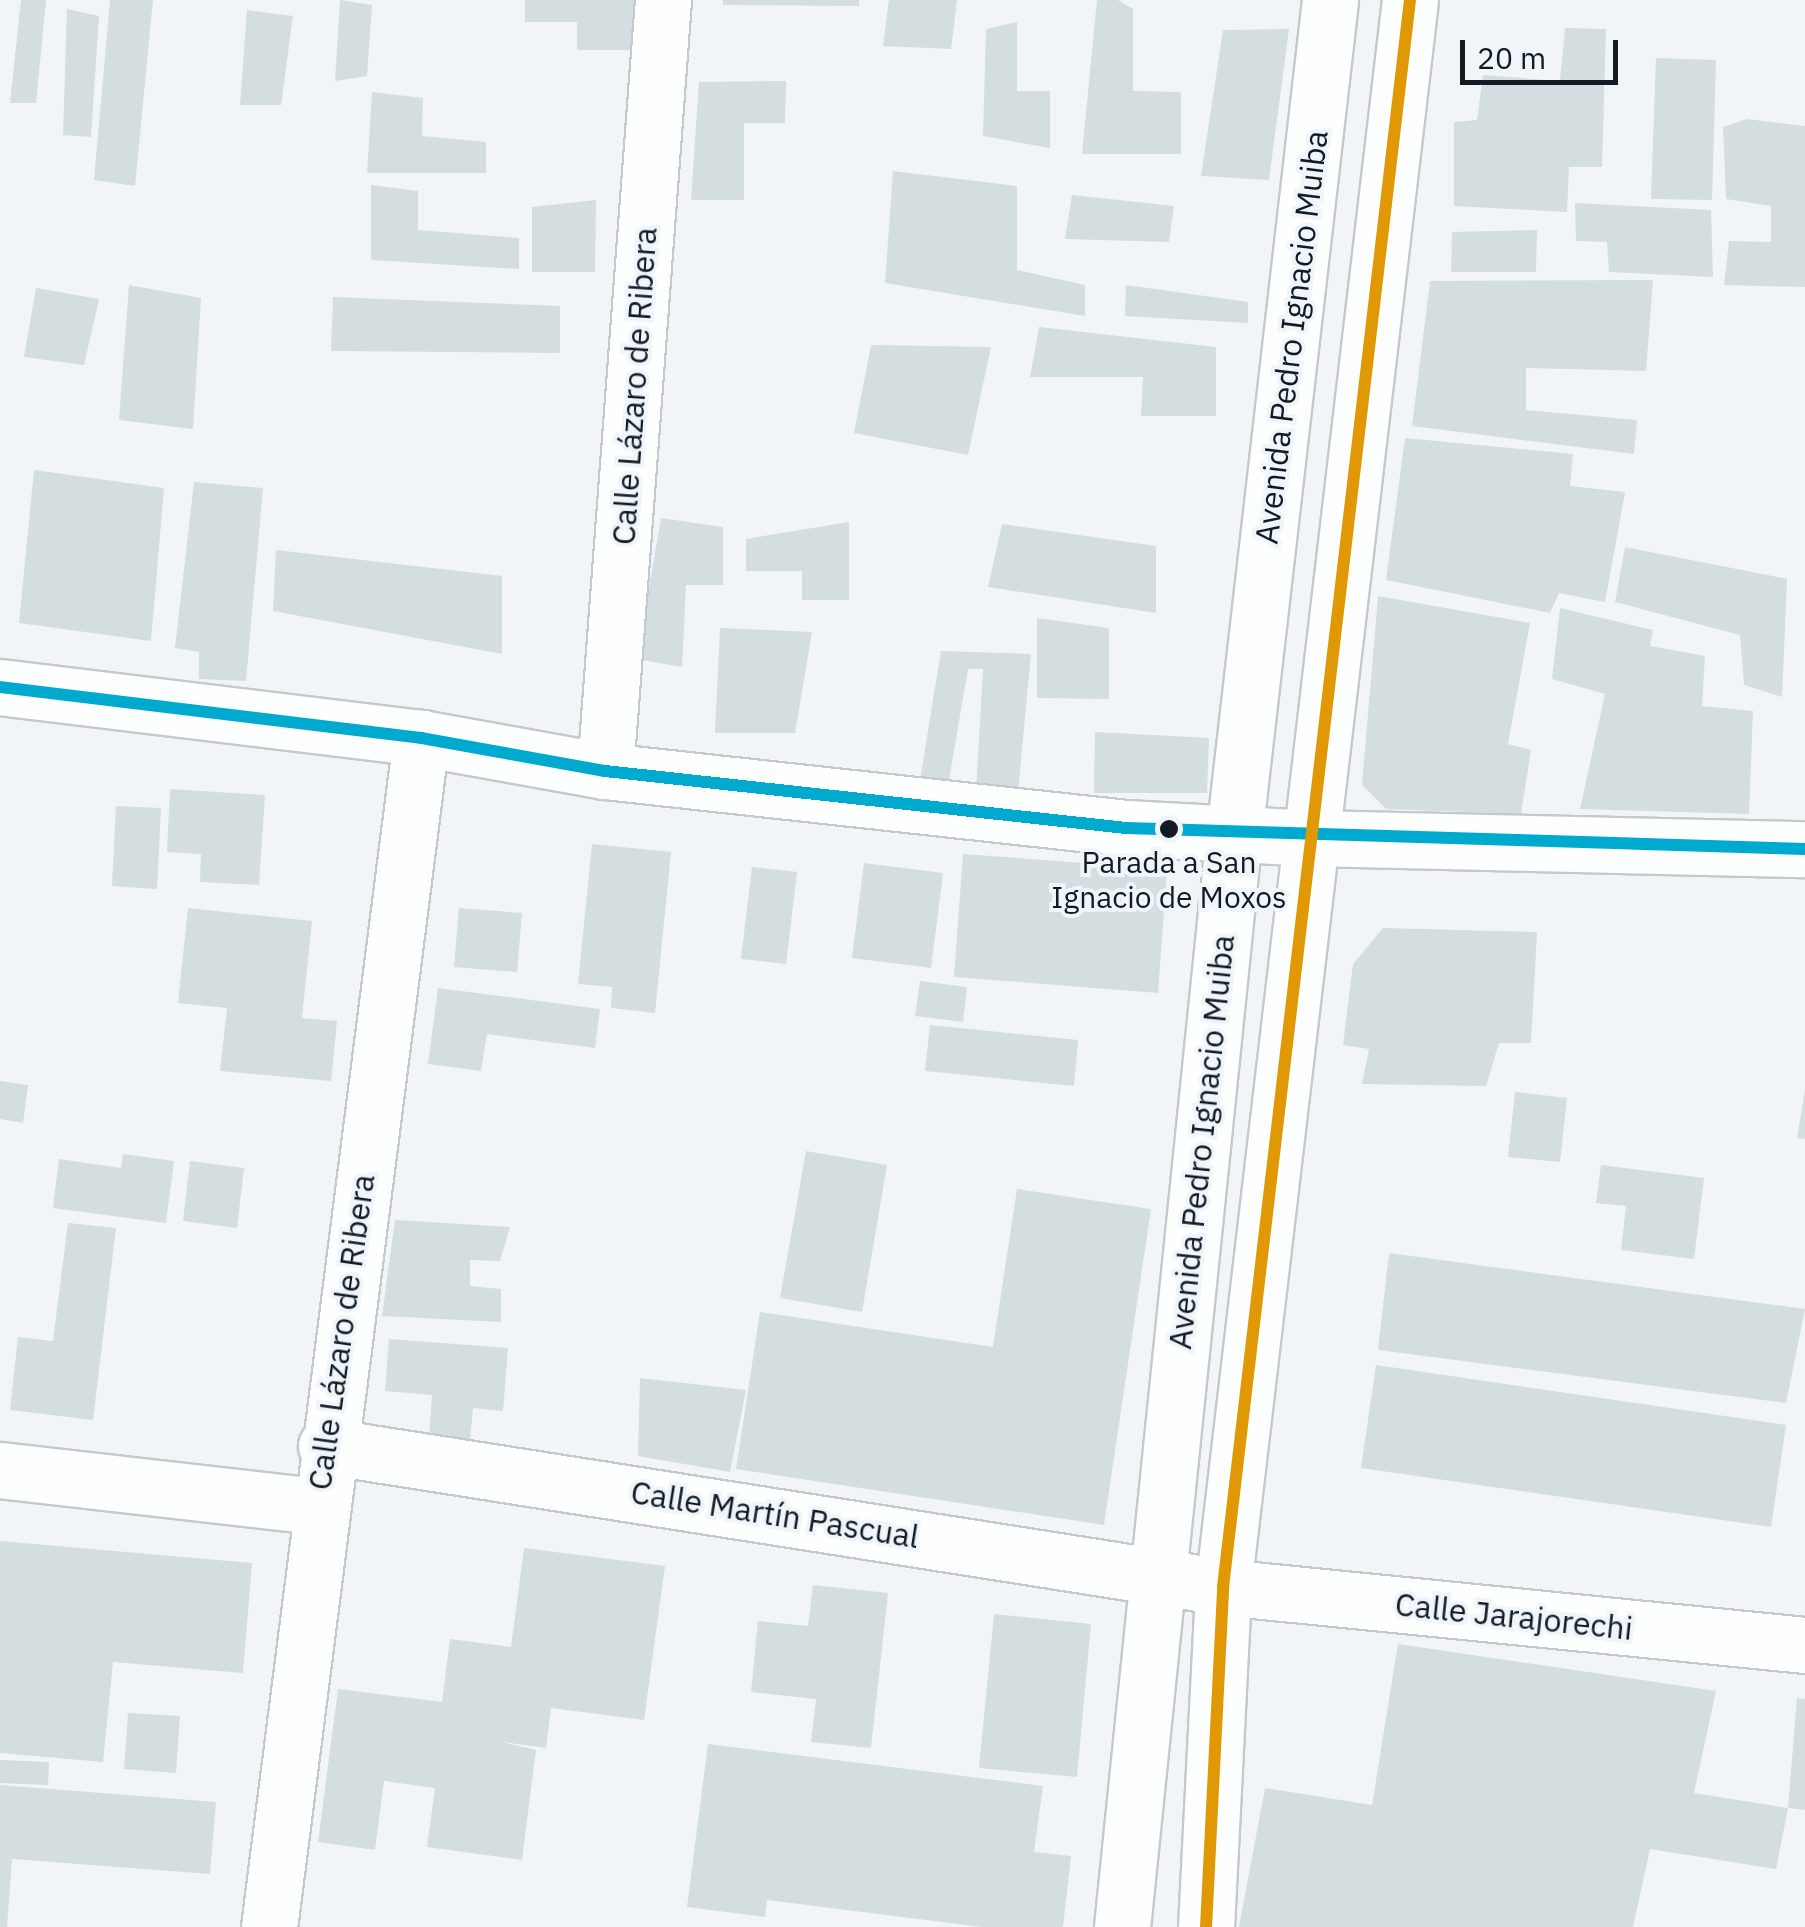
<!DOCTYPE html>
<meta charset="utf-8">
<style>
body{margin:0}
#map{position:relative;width:1805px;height:1927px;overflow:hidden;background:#f2f5f8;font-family:"IBM Plex Sans",sans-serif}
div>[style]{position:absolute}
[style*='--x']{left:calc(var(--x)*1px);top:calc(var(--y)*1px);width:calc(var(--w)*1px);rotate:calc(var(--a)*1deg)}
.building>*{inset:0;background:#d4dde0}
.roads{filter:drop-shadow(2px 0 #c3c9cf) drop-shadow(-2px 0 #c3c9cf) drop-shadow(0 2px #c3c9cf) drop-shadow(0 -2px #c3c9cf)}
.minor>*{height:55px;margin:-27.5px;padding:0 27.5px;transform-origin:27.5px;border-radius:27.5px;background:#fdfefe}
.major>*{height:55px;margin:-27.5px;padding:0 27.5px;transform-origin:27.5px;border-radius:27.5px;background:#fdfefe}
.bus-1>*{height:12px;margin:-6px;padding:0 6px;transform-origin:6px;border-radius:6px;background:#00a9ce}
.bus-2>*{height:12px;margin:-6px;padding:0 6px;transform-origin:6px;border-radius:6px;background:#e09804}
.dots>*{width:28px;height:28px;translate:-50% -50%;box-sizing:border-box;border:5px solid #f0f5fa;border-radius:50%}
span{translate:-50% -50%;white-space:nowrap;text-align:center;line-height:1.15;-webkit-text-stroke:8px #f0f5fa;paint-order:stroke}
.bus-label{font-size:30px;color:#121b24}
.street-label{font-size:32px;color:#121b24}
.scale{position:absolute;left:1460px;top:40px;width:158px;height:45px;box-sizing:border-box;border:5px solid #121b24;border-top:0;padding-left:12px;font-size:30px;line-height:35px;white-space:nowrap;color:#121b24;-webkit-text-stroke:8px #f0f5fa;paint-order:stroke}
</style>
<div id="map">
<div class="building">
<div style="clip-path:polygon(21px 0,46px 0,36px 103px,10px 103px)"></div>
<div style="clip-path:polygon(110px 0,153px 0,135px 186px,94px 180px)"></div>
<div style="clip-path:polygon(340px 0,372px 5px,367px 76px,335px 81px)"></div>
<div style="clip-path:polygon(525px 0,639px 0,645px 50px,577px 50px,577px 22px,525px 22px)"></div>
<div style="clip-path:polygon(723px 0,859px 0,859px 6px,723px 5px)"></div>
<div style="clip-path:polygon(889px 0,957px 0,951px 49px,883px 46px)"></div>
<div style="clip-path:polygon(1097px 0,1118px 0,1133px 9px,1133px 91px,1181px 92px,1181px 154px,1082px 154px)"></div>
<div style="clip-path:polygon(67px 9px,99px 16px,91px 137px,63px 135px)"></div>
<div style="clip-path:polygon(247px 10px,293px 16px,281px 105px,240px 105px)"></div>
<div style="clip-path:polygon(1017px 22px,1017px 91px,1050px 91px,1050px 148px,983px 136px,986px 29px)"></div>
<div style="clip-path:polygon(1565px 28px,1606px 29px,1602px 167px,1569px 167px,1567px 212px,1454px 206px,1454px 122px,1477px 120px,1483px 75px,1560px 81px)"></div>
<div style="clip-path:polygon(1289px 29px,1269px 180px,1201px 176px,1223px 30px)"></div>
<div style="clip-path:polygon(1656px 58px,1716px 60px,1712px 200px,1651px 199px)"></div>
<div style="clip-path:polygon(786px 81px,785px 123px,744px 123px,744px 200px,691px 200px,699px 82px)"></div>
<div style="clip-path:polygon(372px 92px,423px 98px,422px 136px,486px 142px,486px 173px,367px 173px)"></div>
<div style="clip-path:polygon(1747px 119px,1805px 126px,1805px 287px,1724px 285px,1729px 241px,1771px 242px,1771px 206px,1726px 199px,1723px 127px)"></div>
<div style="clip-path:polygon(893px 171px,1017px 186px,1017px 270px,1085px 285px,1085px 316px,885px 283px)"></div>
<div style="clip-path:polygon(371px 185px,418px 191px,418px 230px,519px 238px,519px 269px,371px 260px)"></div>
<div style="clip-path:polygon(1072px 195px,1174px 206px,1169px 242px,1065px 239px)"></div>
<div style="clip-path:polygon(596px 200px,595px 272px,532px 272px,532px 207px)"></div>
<div style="clip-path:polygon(1575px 203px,1711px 210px,1713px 277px,1609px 272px,1607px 242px,1576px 241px)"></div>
<div style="clip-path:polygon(1537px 230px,1536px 272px,1451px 272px,1452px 232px)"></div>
<div style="clip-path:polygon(1653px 280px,1646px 371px,1526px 368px,1526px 410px,1637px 420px,1634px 454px,1412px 426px,1430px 281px)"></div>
<div style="clip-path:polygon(129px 285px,201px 298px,193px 429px,119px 420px)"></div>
<div style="clip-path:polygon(1126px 285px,1248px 302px,1248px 323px,1125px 316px)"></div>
<div style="clip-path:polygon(36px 288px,99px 299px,84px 365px,24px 357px)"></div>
<div style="clip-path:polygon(333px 297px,560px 306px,560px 353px,331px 351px)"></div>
<div style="clip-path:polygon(1039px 327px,1216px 347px,1216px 416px,1141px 416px,1143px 377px,1030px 377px)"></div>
<div style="clip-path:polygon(871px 345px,991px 347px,968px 455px,854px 433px)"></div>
<div style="clip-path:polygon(1405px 438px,1573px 454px,1570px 486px,1625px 492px,1605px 602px,1559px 593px,1550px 613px,1386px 580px)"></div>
<div style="clip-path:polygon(34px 470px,164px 488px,151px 641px,19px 623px)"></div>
<div style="clip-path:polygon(194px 482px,263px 488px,246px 681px,199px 679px,199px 652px,175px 648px)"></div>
<div style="clip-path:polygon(661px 518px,723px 527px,723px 585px,686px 585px,682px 667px,637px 659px)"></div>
<div style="clip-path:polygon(849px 522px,849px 600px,802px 600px,802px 571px,746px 571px,746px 539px)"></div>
<div style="clip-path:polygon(1002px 524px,1156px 546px,1156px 613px,988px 587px)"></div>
<div style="clip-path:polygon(1625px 547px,1787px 579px,1782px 697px,1744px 685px,1740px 635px,1615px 602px)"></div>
<div style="clip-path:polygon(276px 550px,502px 576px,502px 654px,273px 611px)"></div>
<div style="clip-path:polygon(1378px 596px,1530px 623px,1508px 744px,1531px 750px,1521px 814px,1386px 809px,1362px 785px)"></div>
<div style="clip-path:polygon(1560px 608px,1653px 630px,1650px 646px,1705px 656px,1702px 706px,1753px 711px,1749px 814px,1580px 809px,1605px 694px,1552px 679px)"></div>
<div style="clip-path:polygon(1037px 618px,1109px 628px,1109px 699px,1037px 698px)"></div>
<div style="clip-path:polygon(720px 628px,812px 632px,795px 733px,715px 733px)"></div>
<div style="clip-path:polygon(941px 651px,1031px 654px,1018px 792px,976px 792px,983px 669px,968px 669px,949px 780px,920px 780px)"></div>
<div style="clip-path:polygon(1095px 732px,1209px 738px,1207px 793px,1094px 793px)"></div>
<div style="clip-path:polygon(170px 789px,265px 795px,259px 885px,200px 882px,201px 854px,167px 852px)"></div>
<div style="clip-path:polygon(116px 806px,161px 808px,157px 889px,112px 886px)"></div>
<div style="clip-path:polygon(592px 844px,671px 852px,655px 1013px,611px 1008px,612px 987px,578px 984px)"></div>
<div style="clip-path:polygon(963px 854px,1167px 869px,1158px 993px,954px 977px)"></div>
<div style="clip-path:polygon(864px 863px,943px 873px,931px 968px,852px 958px)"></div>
<div style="clip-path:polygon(752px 867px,797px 872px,786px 964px,741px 959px)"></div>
<div style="clip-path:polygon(188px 908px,312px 921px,302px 1018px,337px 1021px,331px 1081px,220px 1071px,227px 1008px,178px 1003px)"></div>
<div style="clip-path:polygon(459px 908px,522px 913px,517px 972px,454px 967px)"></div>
<div style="clip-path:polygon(1383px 928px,1537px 932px,1531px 1043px,1499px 1043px,1486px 1086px,1362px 1084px,1369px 1049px,1343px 1045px,1353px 964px)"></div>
<div style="clip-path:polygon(920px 981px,967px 987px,963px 1022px,915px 1016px)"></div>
<div style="clip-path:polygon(438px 988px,600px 1009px,595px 1048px,487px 1034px,481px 1071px,428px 1064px)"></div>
<div style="clip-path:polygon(930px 1025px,1078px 1040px,1074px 1086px,925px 1071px)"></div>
<div style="clip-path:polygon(0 1081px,28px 1085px,23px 1123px,0 1119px)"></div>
<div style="clip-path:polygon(1805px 1090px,1805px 1139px,1797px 1138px)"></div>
<div style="clip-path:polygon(1515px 1092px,1567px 1098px,1560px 1162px,1508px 1157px)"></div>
<div style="clip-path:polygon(806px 1151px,887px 1165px,862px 1312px,780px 1298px)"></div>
<div style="clip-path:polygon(123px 1154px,174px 1161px,166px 1223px,53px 1208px,59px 1159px,121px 1168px)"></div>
<div style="clip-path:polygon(190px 1161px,244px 1168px,237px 1228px,183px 1221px)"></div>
<div style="clip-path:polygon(1601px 1165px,1704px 1178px,1694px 1259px,1621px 1250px,1626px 1206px,1596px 1203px)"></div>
<div style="clip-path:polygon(1017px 1189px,1151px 1209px,1104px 1525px,736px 1469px,760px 1312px,993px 1347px)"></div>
<div style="clip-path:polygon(395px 1220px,510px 1227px,500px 1261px,470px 1260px,470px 1286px,501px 1289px,501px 1322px,382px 1316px)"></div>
<div style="clip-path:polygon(68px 1223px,116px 1228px,93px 1420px,10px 1410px,18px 1337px,53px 1341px)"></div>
<div style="clip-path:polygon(1389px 1253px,1805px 1309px,1786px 1403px,1378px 1350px)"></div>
<div style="clip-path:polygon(389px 1339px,508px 1348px,503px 1411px,473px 1408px,470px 1440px,429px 1438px,432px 1395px,385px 1391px)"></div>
<div style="clip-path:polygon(1376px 1365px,1786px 1425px,1771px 1527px,1361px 1468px)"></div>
<div style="clip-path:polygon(640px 1378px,746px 1390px,730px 1472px,638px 1456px)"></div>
<div style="clip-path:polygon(0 1541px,252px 1563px,243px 1673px,113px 1662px,103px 1762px,0 1753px)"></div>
<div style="clip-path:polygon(524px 1548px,665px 1566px,644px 1720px,551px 1708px,546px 1748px,502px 1742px,536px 1750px,522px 1860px,427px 1847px,435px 1788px,384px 1781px,375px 1850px,318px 1842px,338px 1689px,442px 1702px,450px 1639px,511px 1647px)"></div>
<div style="clip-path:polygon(813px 1585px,888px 1593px,871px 1748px,811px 1742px,816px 1699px,751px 1692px,758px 1621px,808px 1626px)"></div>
<div style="clip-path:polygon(994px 1614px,1091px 1624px,1077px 1777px,979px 1768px)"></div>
<div style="clip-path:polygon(1398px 1644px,1716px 1691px,1694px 1793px,1788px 1808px,1776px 1869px,1650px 1849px,1633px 1927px,1239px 1927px,1265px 1788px,1372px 1805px)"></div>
<div style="clip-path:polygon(1797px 1698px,1805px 1699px,1805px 1810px,1788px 1808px)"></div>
<div style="clip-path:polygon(128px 1713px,180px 1716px,176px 1773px,124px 1769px)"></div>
<div style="clip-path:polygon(708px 1744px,1043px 1786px,1034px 1852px,1071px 1856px,1063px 1927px,982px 1927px,767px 1900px,765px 1917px,687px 1907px)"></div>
<div style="clip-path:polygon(0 1760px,49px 1762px,48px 1785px,0 1783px)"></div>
<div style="clip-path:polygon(0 1785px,216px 1802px,210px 1874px,12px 1859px,7px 1927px,0 1927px)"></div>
</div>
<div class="roads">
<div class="minor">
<div style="--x:0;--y:687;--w:424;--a:6.9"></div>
<div style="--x:421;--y:738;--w:187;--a:10.2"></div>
<div style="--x:605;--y:771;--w:524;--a:6.24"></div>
<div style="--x:1126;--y:828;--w:186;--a:3.1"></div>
<div style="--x:605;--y:771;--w:773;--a:-85.7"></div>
<div style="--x:326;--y:1446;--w:908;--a:8.93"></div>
<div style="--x:1223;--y:1587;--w:585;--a:5.69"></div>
<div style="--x:0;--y:1470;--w:320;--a:6.5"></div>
<div style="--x:269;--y:1927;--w:1199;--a:-82.71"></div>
</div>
<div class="major">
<div style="--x:1312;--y:838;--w:493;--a:1.3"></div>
<div style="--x:1122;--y:1927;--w:1099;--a:-84.15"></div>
<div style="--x:1234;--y:834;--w:840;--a:-83.43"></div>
<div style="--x:1206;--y:1927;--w:340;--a:-87.1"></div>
<div style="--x:1223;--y:1587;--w:1598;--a:-83.28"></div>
</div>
</div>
<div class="bus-1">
<div style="--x:0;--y:687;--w:424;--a:6.9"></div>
<div style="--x:421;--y:738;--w:187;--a:10.2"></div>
<div style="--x:605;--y:771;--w:524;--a:6.24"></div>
<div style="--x:1126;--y:828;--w:679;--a:1.77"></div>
</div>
<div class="bus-2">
<div style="--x:1206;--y:1927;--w:340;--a:-87.1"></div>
<div style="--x:1223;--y:1587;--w:1598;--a:-83.28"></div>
</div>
<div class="dots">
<div style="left:1169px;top:829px;background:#121b24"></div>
</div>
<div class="bus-label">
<span style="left:1169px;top:879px">Parada a San<br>Ignacio de Moxos</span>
</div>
<div class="street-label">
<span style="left:1291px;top:337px;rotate:-83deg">Avenida Pedro Ignacio Muiba</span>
<span style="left:634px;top:386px;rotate:-86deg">Calle Lázaro de Ribera</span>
<span style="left:1201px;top:1142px;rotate:-84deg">Avenida Pedro Ignacio Muiba</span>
<span style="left:341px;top:1332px;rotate:-82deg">Calle Lázaro de Ribera</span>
<span style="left:775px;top:1514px;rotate:9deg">Calle Martín Pascual</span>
<span style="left:1514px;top:1616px;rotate:6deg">Calle Jarajorechi</span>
</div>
<div class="scale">20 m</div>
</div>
